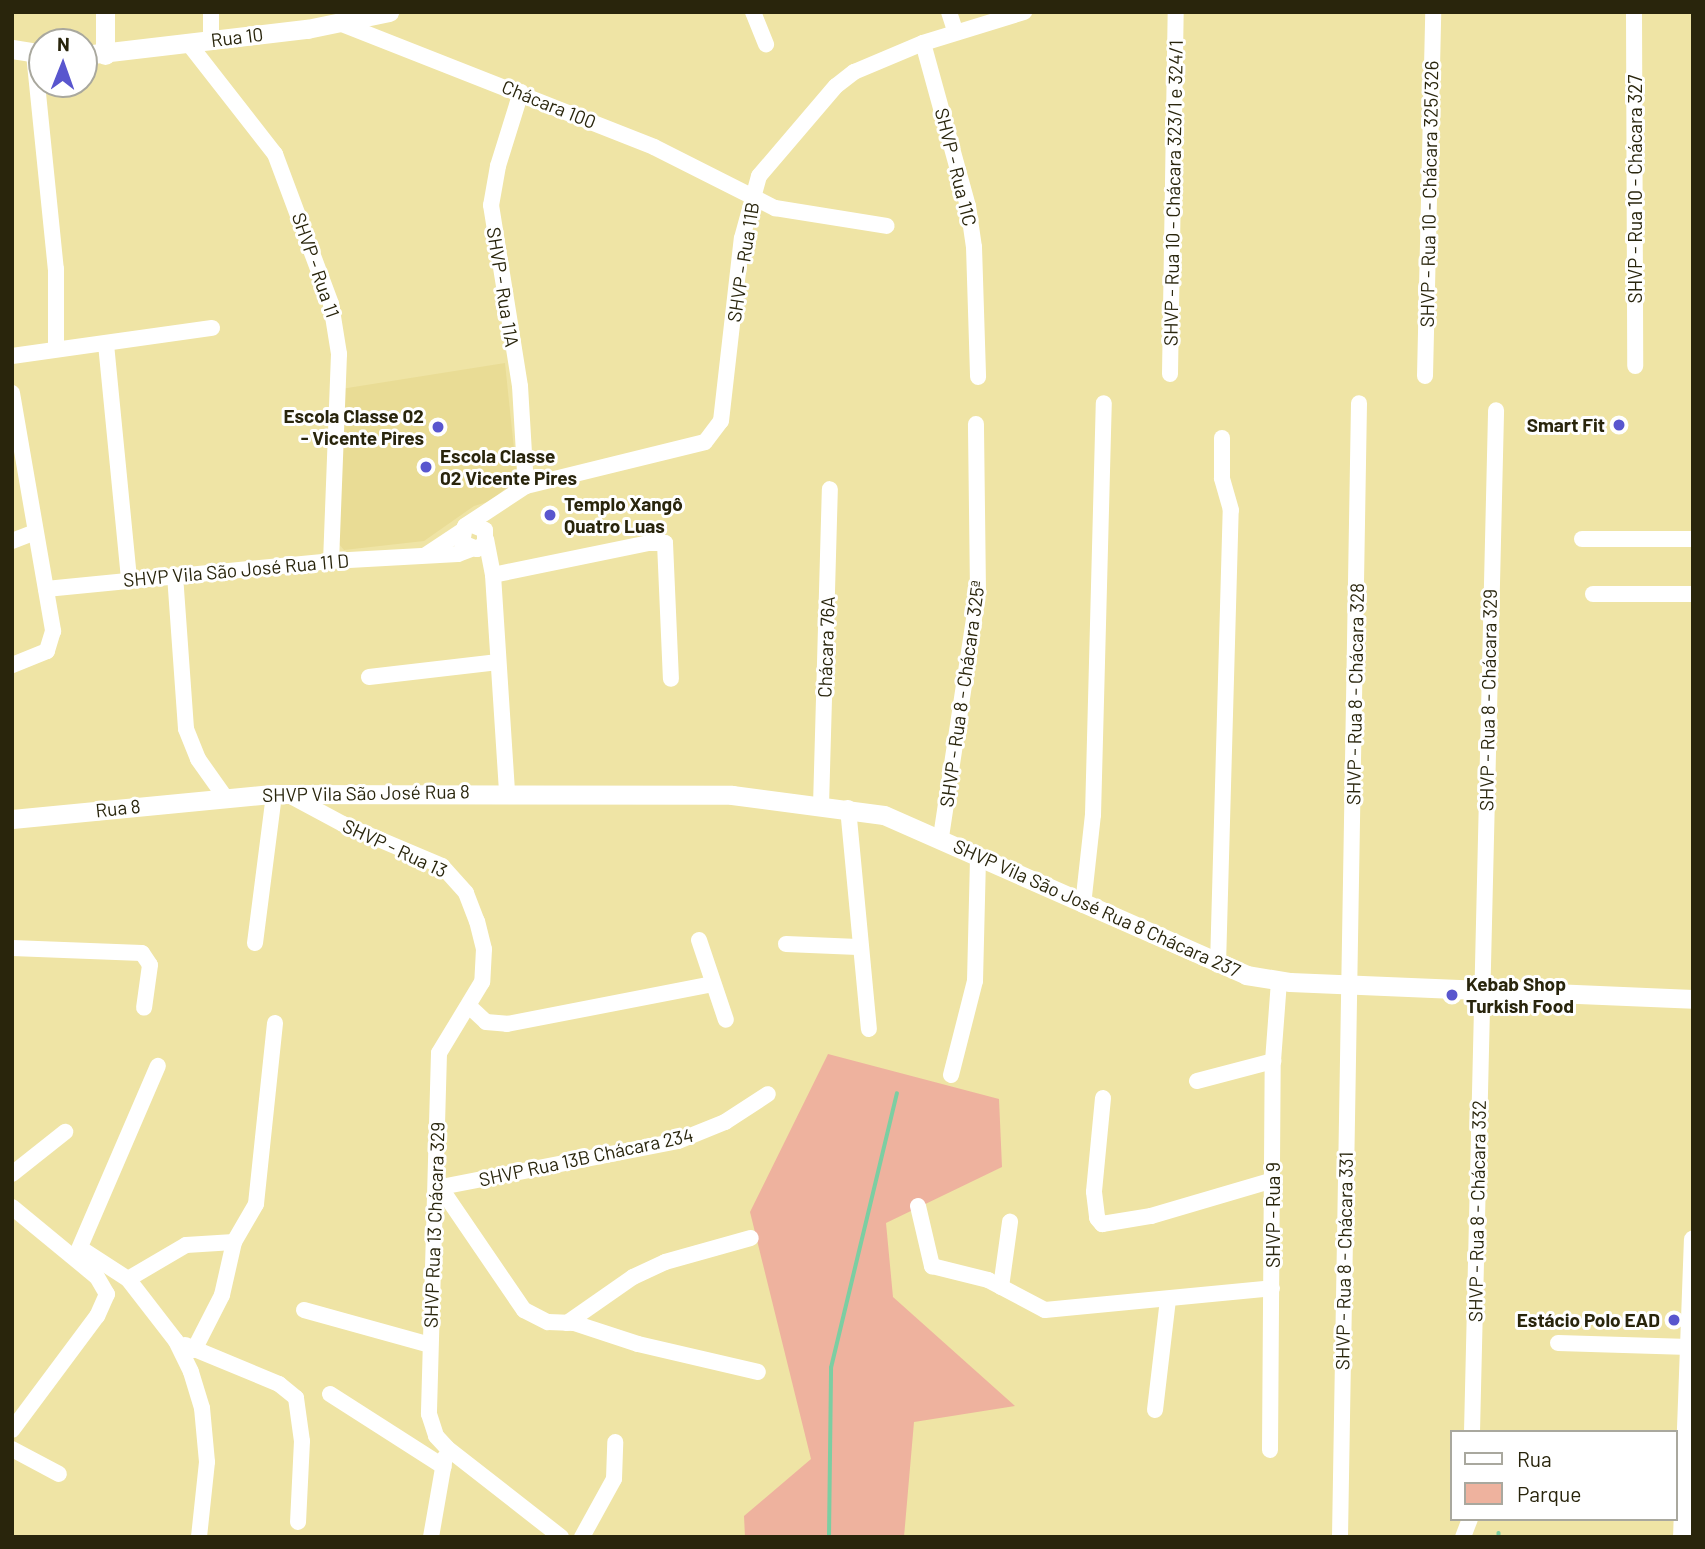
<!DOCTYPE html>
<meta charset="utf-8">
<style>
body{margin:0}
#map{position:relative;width:1705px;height:1549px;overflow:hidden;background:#efe4a5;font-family:Barlow,sans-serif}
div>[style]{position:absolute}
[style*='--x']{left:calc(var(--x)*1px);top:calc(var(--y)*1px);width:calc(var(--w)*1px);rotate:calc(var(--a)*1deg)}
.built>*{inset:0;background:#e9dc95}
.green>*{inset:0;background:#eeb29e}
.stream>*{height:3.5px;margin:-1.75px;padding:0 1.75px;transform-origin:1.75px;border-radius:1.75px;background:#7ccea2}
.minor>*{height:16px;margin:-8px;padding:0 8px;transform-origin:8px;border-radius:8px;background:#fff}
.tertiary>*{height:19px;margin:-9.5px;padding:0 9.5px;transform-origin:9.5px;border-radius:9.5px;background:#fff}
.dots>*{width:19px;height:19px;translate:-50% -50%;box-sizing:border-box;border:4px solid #fff;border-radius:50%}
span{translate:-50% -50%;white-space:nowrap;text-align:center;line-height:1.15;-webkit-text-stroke:6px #fff;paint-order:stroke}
.street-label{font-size:19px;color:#29250c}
.poi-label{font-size:19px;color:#29250c;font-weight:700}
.right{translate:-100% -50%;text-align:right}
.left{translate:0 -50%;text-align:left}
.frame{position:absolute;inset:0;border:14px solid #29250c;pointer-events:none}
.legend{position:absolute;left:1450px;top:1430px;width:228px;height:91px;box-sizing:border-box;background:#fff;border:2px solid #a9a89e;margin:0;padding:9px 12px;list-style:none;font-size:21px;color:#29250c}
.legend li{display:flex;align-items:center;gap:14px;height:35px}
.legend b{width:35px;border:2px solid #a9a89e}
.north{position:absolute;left:28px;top:28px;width:70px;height:70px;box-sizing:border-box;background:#fff;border:2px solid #a9a89e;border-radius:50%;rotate:1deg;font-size:19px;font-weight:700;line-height:28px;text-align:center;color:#29250c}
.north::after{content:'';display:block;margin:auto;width:24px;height:32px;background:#5956ce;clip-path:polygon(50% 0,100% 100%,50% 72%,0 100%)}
</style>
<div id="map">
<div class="built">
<div style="clip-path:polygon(505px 363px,517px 478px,491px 501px,474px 506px,424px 541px,344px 550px,338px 543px,341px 389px)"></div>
</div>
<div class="green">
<div style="clip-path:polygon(828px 1054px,999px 1099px,1002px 1167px,886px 1223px,893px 1297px,1015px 1406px,914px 1422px,904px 1537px,745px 1537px,744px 1516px,811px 1459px,750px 1212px)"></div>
</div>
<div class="stream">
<div style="--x:1499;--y:1533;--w:4;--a:90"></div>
<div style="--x:829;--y:1537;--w:169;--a:-89.3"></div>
<div style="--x:831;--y:1368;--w:282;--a:-76.5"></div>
</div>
<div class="minor">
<div style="--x:211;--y:12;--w:28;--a:90"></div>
<div style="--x:753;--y:12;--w:35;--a:68"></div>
<div style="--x:949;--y:12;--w:20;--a:72"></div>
<div style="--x:1634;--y:12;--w:354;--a:89.8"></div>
<div style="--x:342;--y:24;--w:335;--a:21.5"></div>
<div style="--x:654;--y:147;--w:136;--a:26.8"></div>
<div style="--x:775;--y:208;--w:113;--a:9.1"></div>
<div style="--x:923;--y:43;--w:169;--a:74.6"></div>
<div style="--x:968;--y:206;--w:41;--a:81.7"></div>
<div style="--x:974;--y:247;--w:130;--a:88.2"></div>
<div style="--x:189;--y:44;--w:140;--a:52"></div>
<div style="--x:275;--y:154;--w:160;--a:69.5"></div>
<div style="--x:331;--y:304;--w:51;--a:80.9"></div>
<div style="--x:339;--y:354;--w:207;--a:92.2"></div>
<div style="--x:34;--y:54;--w:216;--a:84.2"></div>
<div style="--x:56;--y:269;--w:80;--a:90"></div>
<div style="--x:521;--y:92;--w:77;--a:107.3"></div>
<div style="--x:498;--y:166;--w:40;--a:100"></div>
<div style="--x:491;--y:205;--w:183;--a:80.9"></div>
<div style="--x:520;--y:386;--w:100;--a:86.6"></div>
<div style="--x:106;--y:344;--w:236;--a:84.4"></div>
<div style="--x:12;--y:356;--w:202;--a:-8"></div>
<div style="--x:1170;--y:374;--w:362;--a:-89.1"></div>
<div style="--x:1425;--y:376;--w:364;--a:-88.7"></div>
<div style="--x:12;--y:393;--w:242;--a:80.2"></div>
<div style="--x:53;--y:631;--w:21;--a:107"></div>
<div style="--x:47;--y:651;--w:38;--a:158"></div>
<div style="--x:470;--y:524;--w:16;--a:22"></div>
<div style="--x:485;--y:530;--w:13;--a:90"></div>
<div style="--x:485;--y:543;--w:10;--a:143"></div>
<div style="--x:477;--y:549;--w:16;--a:-158"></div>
<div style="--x:462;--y:543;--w:17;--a:-80"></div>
<div style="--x:465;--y:526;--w:73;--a:-33.3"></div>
<div style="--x:526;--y:486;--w:184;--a:-13.8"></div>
<div style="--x:705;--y:442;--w:26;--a:-53"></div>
<div style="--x:721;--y:421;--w:184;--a:-83.5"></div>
<div style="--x:742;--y:238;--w:64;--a:-74.7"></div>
<div style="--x:759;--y:176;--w:118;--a:-49.5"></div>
<div style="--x:836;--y:86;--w:23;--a:-38"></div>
<div style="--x:854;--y:72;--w:75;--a:-22.8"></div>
<div style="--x:923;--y:43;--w:106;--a:-17.1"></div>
<div style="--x:486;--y:539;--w:37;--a:79"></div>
<div style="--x:493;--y:575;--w:216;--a:86.3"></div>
<div style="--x:1582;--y:539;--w:111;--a:0"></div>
<div style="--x:12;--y:541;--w:25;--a:-21"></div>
<div style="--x:426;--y:555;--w:43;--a:-33.7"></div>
<div style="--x:175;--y:575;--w:154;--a:85.9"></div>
<div style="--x:186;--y:729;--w:32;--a:68"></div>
<div style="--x:198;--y:759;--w:47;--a:54.6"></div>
<div style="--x:493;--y:575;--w:159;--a:-11.6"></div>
<div style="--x:649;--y:543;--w:16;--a:0"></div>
<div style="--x:665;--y:543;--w:136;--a:87.5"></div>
<div style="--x:46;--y:589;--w:286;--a:-5.6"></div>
<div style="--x:331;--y:561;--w:127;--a:-3.2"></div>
<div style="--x:458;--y:554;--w:14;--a:-21"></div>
<div style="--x:1593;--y:594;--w:100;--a:0"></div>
<div style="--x:369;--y:677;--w:130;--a:-6.6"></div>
<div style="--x:287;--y:794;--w:64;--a:28.2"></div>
<div style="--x:343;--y:824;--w:108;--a:23"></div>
<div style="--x:442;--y:866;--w:36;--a:48"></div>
<div style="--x:466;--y:893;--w:30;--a:69"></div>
<div style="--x:477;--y:921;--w:29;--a:76"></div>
<div style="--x:484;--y:949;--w:33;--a:93"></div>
<div style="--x:482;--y:982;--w:83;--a:121.2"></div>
<div style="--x:439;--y:1053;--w:361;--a:91.6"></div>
<div style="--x:429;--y:1414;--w:23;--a:72"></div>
<div style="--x:436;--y:1436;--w:16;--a:47"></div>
<div style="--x:447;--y:1448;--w:145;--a:38"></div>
<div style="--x:821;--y:806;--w:317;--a:-88.4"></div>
<div style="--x:848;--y:808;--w:222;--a:84.6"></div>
<div style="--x:941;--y:837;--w:248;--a:-81.4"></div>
<div style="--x:978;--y:592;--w:168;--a:-90.7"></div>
<div style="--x:1083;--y:905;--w:91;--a:-83.7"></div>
<div style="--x:1093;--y:815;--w:412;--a:-88.5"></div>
<div style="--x:699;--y:940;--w:84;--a:71.4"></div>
<div style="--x:255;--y:943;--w:150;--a:-82.7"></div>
<div style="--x:786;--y:944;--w:72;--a:2.4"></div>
<div style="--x:12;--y:948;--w:130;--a:2.2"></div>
<div style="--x:142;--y:953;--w:14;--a:56"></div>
<div style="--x:150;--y:965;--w:43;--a:97.9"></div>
<div style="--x:1218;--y:965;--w:455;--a:-88.4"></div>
<div style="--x:1231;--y:510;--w:33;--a:-106"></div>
<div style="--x:1222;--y:478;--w:40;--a:-90"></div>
<div style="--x:470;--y:1007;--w:22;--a:43"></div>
<div style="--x:486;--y:1022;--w:21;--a:5"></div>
<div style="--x:507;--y:1024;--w:209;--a:-11"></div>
<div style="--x:951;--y:1075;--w:97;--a:-75.7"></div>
<div style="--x:975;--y:981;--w:124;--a:-88.6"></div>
<div style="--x:1197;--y:1081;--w:79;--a:-14.7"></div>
<div style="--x:1103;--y:1098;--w:94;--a:95.5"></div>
<div style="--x:1094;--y:1192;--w:26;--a:83"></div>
<div style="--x:1097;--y:1218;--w:8;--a:50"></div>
<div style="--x:1102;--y:1224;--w:50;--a:-9.3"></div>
<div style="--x:1151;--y:1216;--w:127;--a:-16.4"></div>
<div style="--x:12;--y:1174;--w:68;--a:-38.4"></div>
<div style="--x:440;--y:1187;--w:149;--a:55.7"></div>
<div style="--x:524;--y:1310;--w:27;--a:27"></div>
<div style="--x:548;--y:1322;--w:26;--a:2"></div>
<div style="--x:574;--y:1323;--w:67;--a:18.2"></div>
<div style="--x:638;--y:1344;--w:123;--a:13.1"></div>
<div style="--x:436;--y:1188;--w:247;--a:-11"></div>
<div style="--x:678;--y:1141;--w:51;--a:-22"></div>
<div style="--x:725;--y:1122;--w:51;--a:-33.1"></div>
<div style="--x:918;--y:1206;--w:62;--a:76.9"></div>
<div style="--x:932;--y:1266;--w:58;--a:14"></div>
<div style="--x:988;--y:1280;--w:64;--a:27.8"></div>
<div style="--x:1045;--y:1310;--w:228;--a:-5.5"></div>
<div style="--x:12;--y:1207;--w:110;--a:39.5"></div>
<div style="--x:97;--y:1277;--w:20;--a:60"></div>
<div style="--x:107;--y:1294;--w:24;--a:114"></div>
<div style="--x:97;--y:1316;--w:142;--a:126.7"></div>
<div style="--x:80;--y:1248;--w:57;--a:32.9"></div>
<div style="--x:128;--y:1279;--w:78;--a:52.3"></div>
<div style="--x:176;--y:1341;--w:34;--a:64"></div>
<div style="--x:191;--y:1372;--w:38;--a:73"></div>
<div style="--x:202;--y:1408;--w:54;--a:84.7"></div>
<div style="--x:207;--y:1462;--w:75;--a:96.1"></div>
<div style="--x:76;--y:1256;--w:207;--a:-66.7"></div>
<div style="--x:128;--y:1279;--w:67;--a:-30.4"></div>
<div style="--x:186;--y:1245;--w:48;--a:-3.6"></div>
<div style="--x:1001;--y:1287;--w:66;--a:-82.1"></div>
<div style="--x:304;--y:1310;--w:131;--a:15.5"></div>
<div style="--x:567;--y:1323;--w:80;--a:-34.9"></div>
<div style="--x:633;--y:1277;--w:35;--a:-25"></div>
<div style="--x:665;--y:1262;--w:89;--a:-15.6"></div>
<div style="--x:1558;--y:1343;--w:131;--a:1.7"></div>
<div style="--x:185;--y:1345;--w:102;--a:22.5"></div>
<div style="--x:279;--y:1384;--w:22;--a:39"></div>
<div style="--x:296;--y:1398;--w:43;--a:82.1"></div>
<div style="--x:302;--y:1441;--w:81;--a:92.8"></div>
<div style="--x:194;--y:1350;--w:62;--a:-63"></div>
<div style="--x:222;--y:1295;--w:54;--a:-77.2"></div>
<div style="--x:234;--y:1242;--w:44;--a:-59.9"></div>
<div style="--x:256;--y:1204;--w:182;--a:-84"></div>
<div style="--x:330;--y:1394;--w:135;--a:32.6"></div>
<div style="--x:1155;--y:1410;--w:111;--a:-83.3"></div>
<div style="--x:1472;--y:1432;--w:1022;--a:-88.65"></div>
<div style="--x:12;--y:1449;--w:53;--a:28"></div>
<div style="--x:1270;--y:1450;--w:389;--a:-89.6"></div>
<div style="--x:1273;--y:1061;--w:80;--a:-85.7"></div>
<div style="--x:431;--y:1537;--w:81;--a:-80.1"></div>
<div style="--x:582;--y:1537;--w:66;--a:-61.1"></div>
<div style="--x:614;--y:1479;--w:37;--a:-88"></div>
<div style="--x:1340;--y:1537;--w:1134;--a:-89.04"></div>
<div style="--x:1463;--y:1537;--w:19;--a:-69"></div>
</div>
<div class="tertiary">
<div style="--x:105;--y:12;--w:43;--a:90"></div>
<div style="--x:12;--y:49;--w:30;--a:9"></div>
<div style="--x:84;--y:55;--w:225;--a:-6.7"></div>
<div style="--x:307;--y:29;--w:84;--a:-11.7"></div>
<div style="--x:12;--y:819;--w:263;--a:-5.5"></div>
<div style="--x:274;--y:794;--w:458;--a:0.1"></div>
<div style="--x:732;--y:795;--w:153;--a:7.5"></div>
<div style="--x:884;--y:815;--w:396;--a:23.8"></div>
<div style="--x:1246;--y:975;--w:45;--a:9"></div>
<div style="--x:1290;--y:982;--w:403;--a:2.4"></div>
<div style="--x:1682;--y:1537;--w:298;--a:-87.9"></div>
</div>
<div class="dots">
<div style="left:1619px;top:425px;background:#5956ce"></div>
<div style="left:438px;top:427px;background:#5956ce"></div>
<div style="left:426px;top:467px;background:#5956ce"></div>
<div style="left:550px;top:515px;background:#5956ce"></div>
<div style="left:1452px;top:995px;background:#5956ce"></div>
<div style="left:1674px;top:1320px;background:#5956ce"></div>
</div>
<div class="street-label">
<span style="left:237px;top:37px;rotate:-7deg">Rua 10</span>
<span style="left:549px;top:104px;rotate:22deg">Chácara 100</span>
<span style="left:956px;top:167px;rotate:76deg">SHVP - Rua 11C</span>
<span style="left:1635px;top:189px;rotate:-90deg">SHVP - Rua 10 - Chácara 327</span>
<span style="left:1173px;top:193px;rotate:-89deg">SHVP - Rua 10 - Chácara 323/1 e 324/1</span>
<span style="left:1429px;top:194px;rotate:-89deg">SHVP - Rua 10 - Chácara 325/326</span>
<span style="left:743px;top:262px;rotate:-81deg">SHVP - Rua 11B</span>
<span style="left:316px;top:265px;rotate:71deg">SHVP - Rua 11</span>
<span style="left:503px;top:287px;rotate:81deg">SHVP - Rua 11A</span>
<span style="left:236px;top:570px;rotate:-5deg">SHVP Vila São José Rua 11 D</span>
<span style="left:826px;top:647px;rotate:-88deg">Chácara 76A</span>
<span style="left:962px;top:694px;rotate:-82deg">SHVP - Rua 8 - Chácara 325ª</span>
<span style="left:1355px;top:694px;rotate:-89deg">SHVP - Rua 8 - Chácara 328</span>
<span style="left:1488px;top:700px;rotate:-89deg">SHVP - Rua 8 - Chácara 329</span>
<span style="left:366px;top:793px;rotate:-1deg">SHVP Vila São José Rua 8</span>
<span style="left:118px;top:808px;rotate:-6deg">Rua 8</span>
<span style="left:395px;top:848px;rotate:25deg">SHVP - Rua 13</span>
<span style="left:1097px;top:908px;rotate:24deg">SHVP Vila São José Rua 8 Chácara 237</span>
<span style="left:586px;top:1157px;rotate:-12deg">SHVP Rua 13B Chácara 234</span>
<span style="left:1477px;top:1211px;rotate:-89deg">SHVP - Rua 8 - Chácara 332</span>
<span style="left:1273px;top:1215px;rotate:-90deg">SHVP - Rua 9</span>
<span style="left:434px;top:1225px;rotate:-88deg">SHVP Rua 13 Chácara 329</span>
<span style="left:1344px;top:1261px;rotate:-89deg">SHVP - Rua 8 - Chácara 331</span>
</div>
<div class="poi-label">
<span class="right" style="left:424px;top:427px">Escola Classe 02<br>- Vicente Pires</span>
<span class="right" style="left:1605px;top:425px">Smart Fit</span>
<span class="left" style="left:440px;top:467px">Escola Classe<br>02 Vicente Pires</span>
<span class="left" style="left:564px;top:515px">Templo Xangô<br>Quatro Luas</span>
<span class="left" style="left:1466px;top:995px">Kebab Shop<br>Turkish Food</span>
<span class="right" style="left:1660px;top:1320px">Estácio Polo EAD</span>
</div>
<div class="frame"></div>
<ul class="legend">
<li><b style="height:9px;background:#fff"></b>Rua</li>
<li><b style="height:19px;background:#eeb29e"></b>Parque</li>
</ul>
<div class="north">N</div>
</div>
